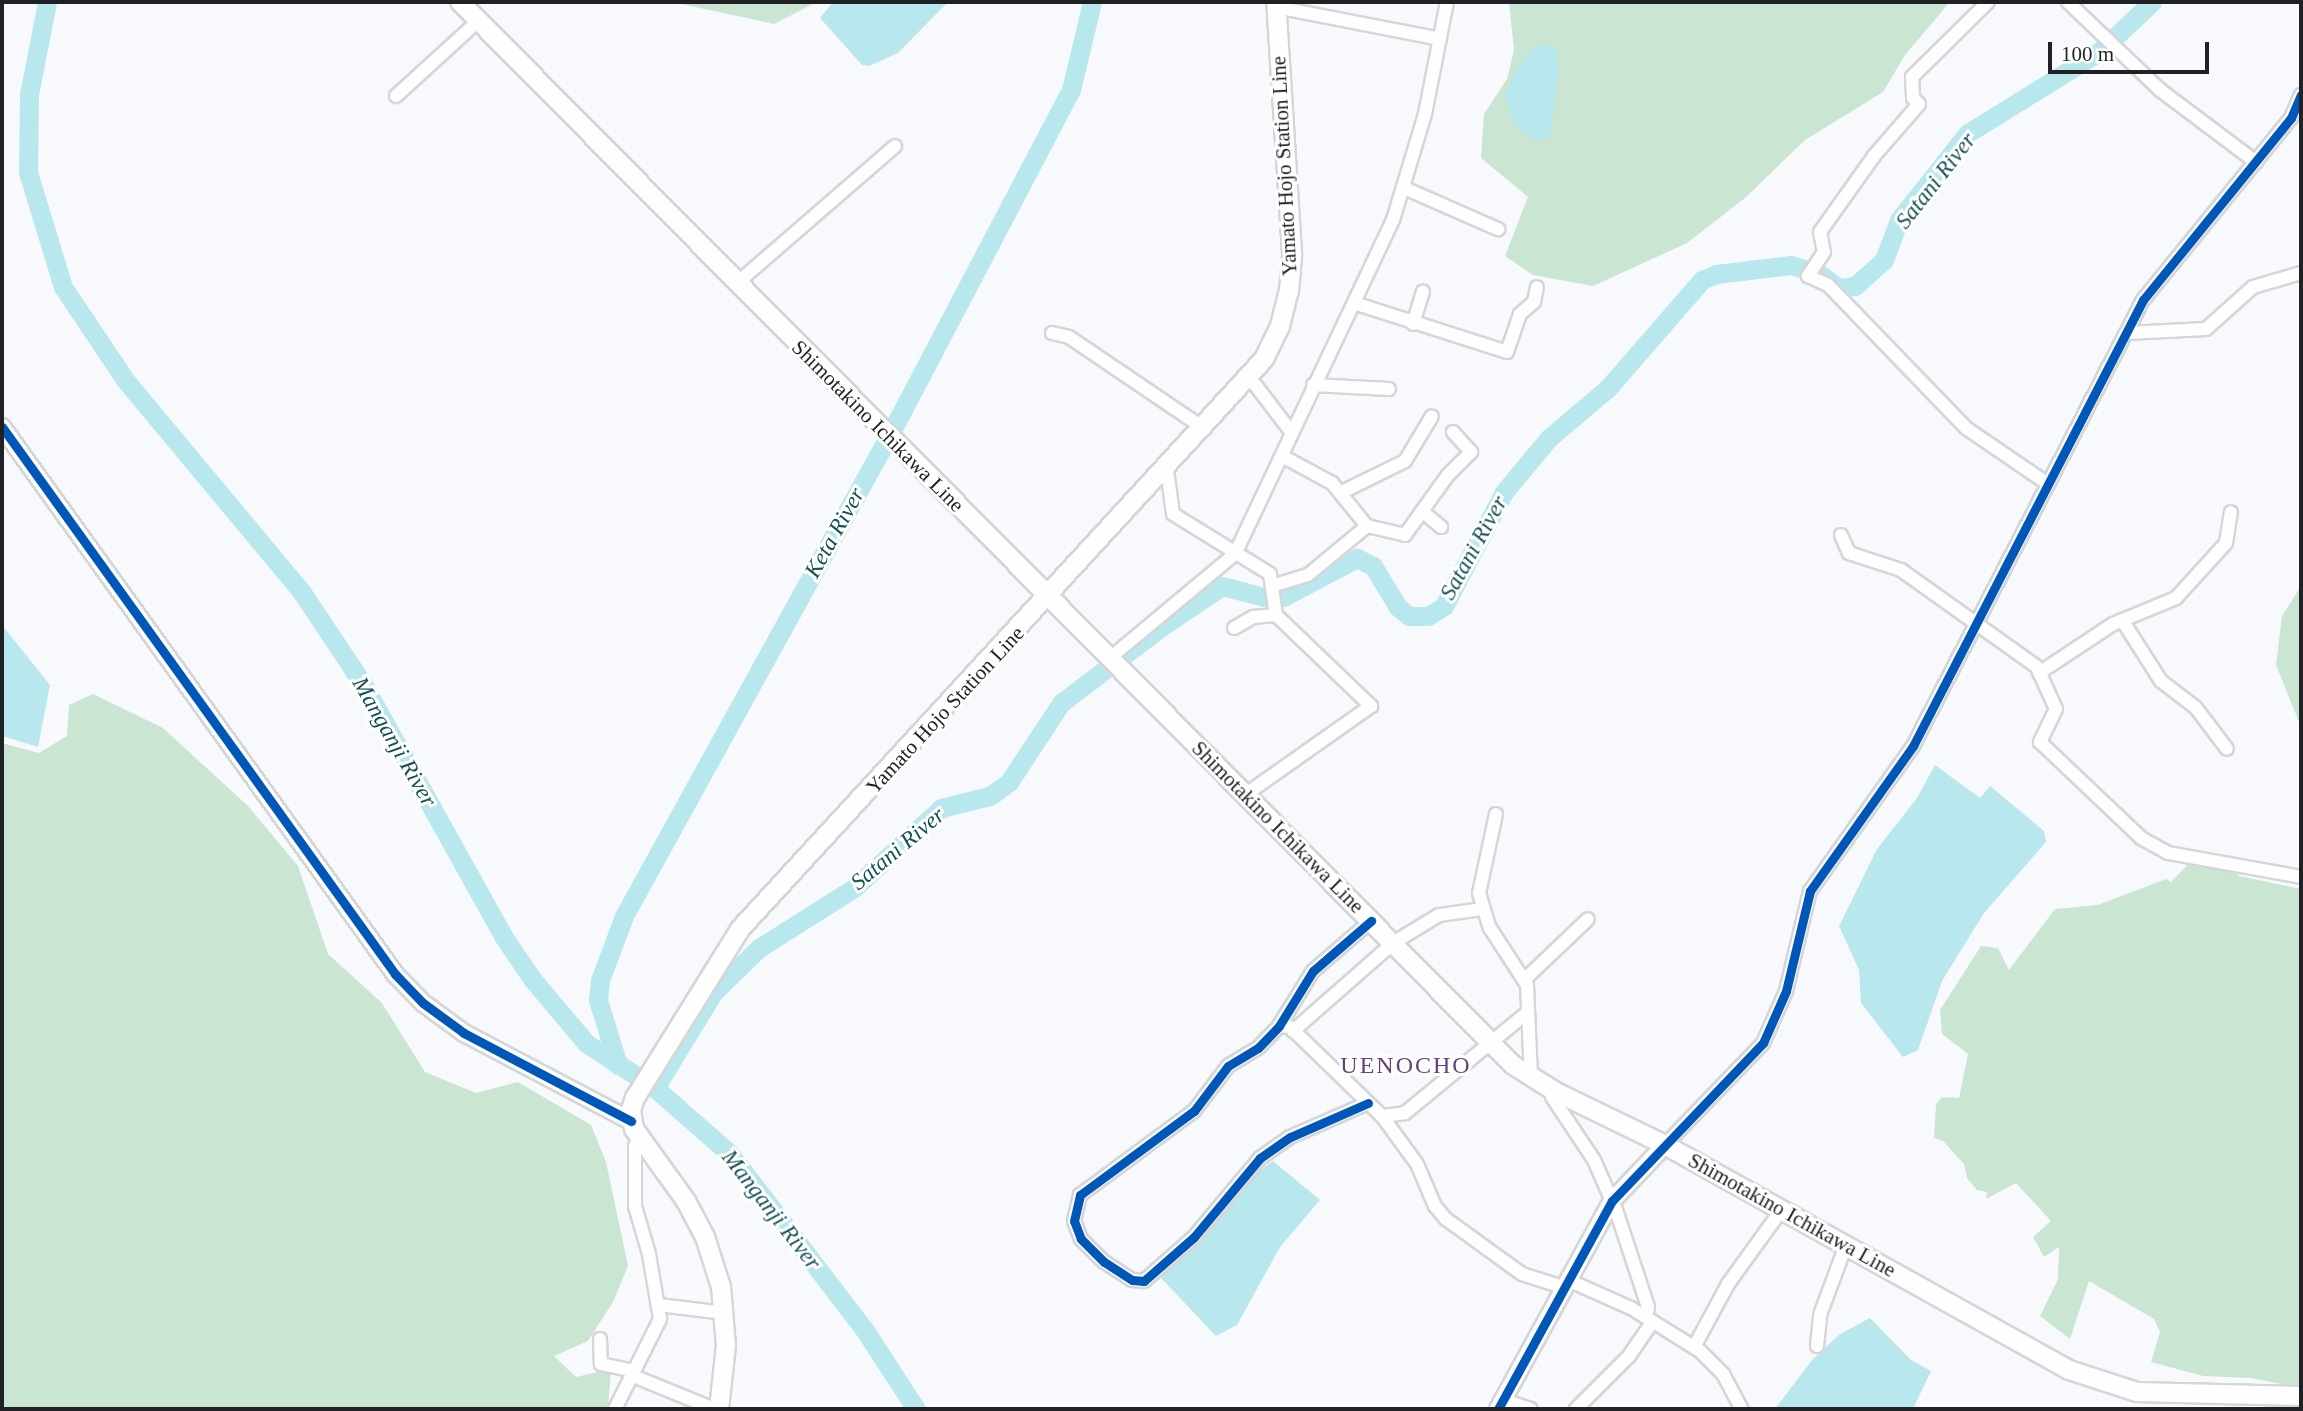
<!DOCTYPE html>
<style>
body{margin:0}
#map{position:relative;width:2303px;height:1411px;overflow:hidden;background:#f7f9fc;font-family:"Times New Roman",serif}
div>[style]{position:absolute}
[style*='--x']{left:calc(var(--x)*1px);top:calc(var(--y)*1px);width:calc(var(--w)*1px);rotate:calc(var(--a)*1deg)}
.forest>*{inset:0;background:#cbe5d3}
.water>*{inset:0;background:#b8e8ed}
.river>*{height:19px;margin:-9.5px;padding:0 9.5px;transform-origin:9.5px;border-radius:9.5px;background:#b8e8ed}
.roads{filter:drop-shadow(2px 0 #d4d6d8) drop-shadow(-2px 0 #d4d6d8) drop-shadow(0 2px #d4d6d8) drop-shadow(0 -2px #d4d6d8)}
.minor>*{height:12px;margin:-6px;padding:0 6px;transform-origin:6px;border-radius:6px;background:#fefeff}
.tertiary>*{height:16px;margin:-8px;padding:0 8px;transform-origin:8px;border-radius:8px;background:#fefeff}
.secondary>*{height:18px;margin:-9px;padding:0 9px;transform-origin:9px;border-radius:9px;background:#fefeff}
.cycleway>*{height:9px;margin:-4.5px;padding:0 4.5px;transform-origin:4.5px;border-radius:4.5px;background:#0057b8}
span{translate:-50% -50%;white-space:nowrap;text-align:center;line-height:1.15;-webkit-text-stroke:6px #fff;paint-order:stroke}
.street-label{font-size:21px;color:#1f2124}
.water-label{font-size:23px;color:#155055;font-style:italic}
.quarter-label{font-size:24px;color:#66417a;letter-spacing:2px}
.frame{position:absolute;inset:0;border:4px solid #1f2124;pointer-events:none}
.scale{position:absolute;left:2048px;top:42px;width:161px;height:32px;box-sizing:border-box;border:4px solid #1f2124;border-top:0;padding-left:9px;font-size:21px;line-height:24px;white-space:nowrap;color:#1f2124;-webkit-text-stroke:5px #fff;paint-order:stroke}
</style>
<div id="map">
<div class="forest">
<div style="clip-path:polygon(672px 2px,817px 2px,774px 24px)"></div>
<div style="clip-path:polygon(1509px 2px,1950px 2px,1905px 55px,1883px 92px,1805px 140px,1745px 198px,1687px 243px,1593px 286px,1533px 275px,1505px 256px,1528px 197px,1481px 158px,1484px 114px,1507px 79px,1514px 50px)"></div>
<div style="clip-path:polygon(2301px 586px,2301px 727px,2276px 665px,2282px 616px)"></div>
<div style="clip-path:polygon(93px 694px,163px 728px,248px 806px,298px 866px,328px 954px,382px 1003px,425px 1072px,476px 1093px,518px 1082px,591px 1125px,606px 1162px,628px 1266px,613px 1302px,588px 1341px,554px 1356px,576px 1377px,611px 1369px,608px 1409px,2px 1409px,2px 743px,39px 753px,67px 736px,69px 705px)"></div>
<div style="clip-path:polygon(2192px 860px,2233px 864px,2239px 876px,2301px 889px,2301px 1388px,2251px 1378px,2203px 1376px,2151px 1362px,2160px 1332px,2154px 1319px,2089px 1281px,2070px 1339px,2040px 1316px,2058px 1279px,2059px 1247px,2044px 1257px,2033px 1237px,2051px 1221px,2016px 1183px,1986px 1199px,1987px 1192px,1977px 1190px,1967px 1178px,1964px 1164px,1943px 1141px,1934px 1138px,1936px 1104px,1942px 1097px,1959px 1098px,1968px 1054px,1942px 1034px,1940px 1010px,1981px 946px,1998px 948px,2009px 970px,2055px 909px,2098px 905px,2166px 879px,2171px 882px)"></div>
</div>
<div class="water">
<div style="clip-path:polygon(833px 2px,948px 2px,898px 53px,869px 66px,862px 65px,820px 18px)"></div>
<div style="clip-path:polygon(1537px 44px,1556px 48px,1559px 65px,1551px 133px,1549px 138px,1535px 140px,1515px 125px,1504px 96px,1520px 64px)"></div>
<div style="clip-path:polygon(2px 625px,50px 685px,38px 747px,2px 736px)"></div>
<div style="clip-path:polygon(1935px 765px,1980px 798px,1990px 786px,2044px 831px,2046px 842px,1984px 913px,1942px 981px,1918px 1050px,1903px 1057px,1861px 1003px,1859px 970px,1839px 926px,1877px 849px,1917px 798px)"></div>
<div style="clip-path:polygon(1273px 1161px,1320px 1200px,1280px 1247px,1237px 1325px,1216px 1336px,1161px 1278px,1161px 1271px,1253px 1175px)"></div>
<div style="clip-path:polygon(1870px 1318px,1911px 1360px,1931px 1371px,1913px 1409px,1775px 1409px,1812px 1360px,1840px 1334px)"></div>
</div>
<div class="river">
<div style="--x:47;--y:2;--w:95;--a:101"></div>
<div style="--x:29;--y:95;--w:77;--a:90.7"></div>
<div style="--x:28;--y:172;--w:120;--a:73.1"></div>
<div style="--x:63;--y:287;--w:113;--a:56.2"></div>
<div style="--x:126;--y:381;--w:273;--a:50.2"></div>
<div style="--x:301;--y:591;--w:112;--a:56.3"></div>
<div style="--x:363;--y:684;--w:288;--a:60.9"></div>
<div style="--x:503;--y:936;--w:53;--a:55.7"></div>
<div style="--x:533;--y:980;--w:82;--a:49.9"></div>
<div style="--x:586;--y:1043;--w:82;--a:33.1"></div>
<div style="--x:655;--y:1088;--w:100;--a:41.3"></div>
<div style="--x:730;--y:1154;--w:220;--a:52.6"></div>
<div style="--x:864;--y:1329;--w:95;--a:57"></div>
<div style="--x:618;--y:1065;--w:68;--a:-107.1"></div>
<div style="--x:598;--y:1000;--w:20;--a:-84"></div>
<div style="--x:600;--y:980;--w:68;--a:-69.4"></div>
<div style="--x:624;--y:916;--w:565;--a:-61.12"></div>
<div style="--x:897;--y:421;--w:374;--a:-62.3"></div>
<div style="--x:1071;--y:90;--w:90;--a:-76.6"></div>
<div style="--x:655;--y:1088;--w:111;--a:-58.6"></div>
<div style="--x:713;--y:993;--w:64;--a:-44.4"></div>
<div style="--x:759;--y:948;--w:112;--a:-32.3"></div>
<div style="--x:854;--y:888;--w:118;--a:-42.6"></div>
<div style="--x:941;--y:808;--w:50;--a:-13.8"></div>
<div style="--x:990;--y:796;--w:24;--a:-36"></div>
<div style="--x:1009;--y:782;--w:95;--a:-56.6"></div>
<div style="--x:1061;--y:703;--w:126;--a:-37.2"></div>
<div style="--x:1161;--y:627;--w:73;--a:-33.9"></div>
<div style="--x:1222;--y:586;--w:43;--a:14.7"></div>
<div style="--x:1264;--y:597;--w:19;--a:0"></div>
<div style="--x:1283;--y:597;--w:84;--a:-27.8"></div>
<div style="--x:1357;--y:558;--w:18;--a:27"></div>
<div style="--x:1373;--y:566;--w:48;--a:58.6"></div>
<div style="--x:1398;--y:607;--w:14;--a:39"></div>
<div style="--x:1409;--y:616;--w:19;--a:0"></div>
<div style="--x:1428;--y:616;--w:19;--a:-32"></div>
<div style="--x:1444;--y:606;--w:129;--a:-62.2"></div>
<div style="--x:1504;--y:492;--w:70;--a:-50.2"></div>
<div style="--x:1549;--y:438;--w:77;--a:-40.3"></div>
<div style="--x:1608;--y:388;--w:143;--a:-49"></div>
<div style="--x:1702;--y:280;--w:15;--a:-23"></div>
<div style="--x:1716;--y:274;--w:76;--a:-6.8"></div>
<div style="--x:1791;--y:265;--w:28;--a:17"></div>
<div style="--x:1818;--y:273;--w:26;--a:36"></div>
<div style="--x:1839;--y:288;--w:16;--a:-7"></div>
<div style="--x:1855;--y:286;--w:39;--a:-42"></div>
<div style="--x:1884;--y:260;--w:43;--a:-69.4"></div>
<div style="--x:1899;--y:220;--w:111;--a:-51.6"></div>
<div style="--x:1968;--y:133;--w:155;--a:-31.8"></div>
<div style="--x:2100;--y:51;--w:71;--a:-43.3"></div>
</div>
<div class="roads">
<div class="minor">
<div style="--x:1988;--y:2;--w:107;--a:135.4"></div>
<div style="--x:1912;--y:77;--w:21;--a:87"></div>
<div style="--x:1913;--y:98;--w:8;--a:45"></div>
<div style="--x:1919;--y:104;--w:69;--a:130.9"></div>
<div style="--x:1874;--y:156;--w:93;--a:125.4"></div>
<div style="--x:1820;--y:232;--w:20;--a:79"></div>
<div style="--x:1824;--y:252;--w:29;--a:124"></div>
<div style="--x:1808;--y:276;--w:22;--a:24"></div>
<div style="--x:1828;--y:285;--w:199;--a:46"></div>
<div style="--x:1966;--y:428;--w:99;--a:34.3"></div>
<div style="--x:2068;--y:2;--w:127;--a:43.7"></div>
<div style="--x:2160;--y:90;--w:120;--a:36.9"></div>
<div style="--x:1276;--y:7;--w:167;--a:11"></div>
<div style="--x:396;--y:96;--w:111;--a:-42.4"></div>
<div style="--x:1404;--y:188;--w:103;--a:23.6"></div>
<div style="--x:737;--y:283;--w:209;--a:-40.9"></div>
<div style="--x:1357;--y:304;--w:157;--a:17.7"></div>
<div style="--x:1507;--y:352;--w:40;--a:-71.1"></div>
<div style="--x:1520;--y:314;--w:18;--a:-41"></div>
<div style="--x:1534;--y:302;--w:15;--a:-79"></div>
<div style="--x:1413;--y:324;--w:34;--a:-73"></div>
<div style="--x:1052;--y:333;--w:17;--a:13"></div>
<div style="--x:1069;--y:337;--w:164;--a:34.1"></div>
<div style="--x:2128;--y:333;--w:78;--a:-2.9"></div>
<div style="--x:2206;--y:329;--w:63;--a:-41.8"></div>
<div style="--x:2253;--y:287;--w:50;--a:-16.3"></div>
<div style="--x:1250;--y:378;--w:69;--a:52.6"></div>
<div style="--x:1313;--y:385;--w:76;--a:3"></div>
<div style="--x:1282;--y:456;--w:57;--a:28.4"></div>
<div style="--x:1332;--y:483;--w:55;--a:50.9"></div>
<div style="--x:1167;--y:470;--w:44;--a:82.2"></div>
<div style="--x:1173;--y:514;--w:114;--a:31.7"></div>
<div style="--x:1270;--y:574;--w:41;--a:81.7"></div>
<div style="--x:1342;--y:492;--w:70;--a:-26.2"></div>
<div style="--x:1405;--y:461;--w:52;--a:-59"></div>
<div style="--x:1422;--y:511;--w:25;--a:40"></div>
<div style="--x:1841;--y:535;--w:20;--a:66"></div>
<div style="--x:1849;--y:553;--w:55;--a:18.1"></div>
<div style="--x:1901;--y:570;--w:167;--a:35.5"></div>
<div style="--x:2037;--y:667;--w:46;--a:65.7"></div>
<div style="--x:2056;--y:709;--w:37;--a:116"></div>
<div style="--x:2040;--y:742;--w:139;--a:43.5"></div>
<div style="--x:2141;--y:838;--w:31;--a:29"></div>
<div style="--x:2168;--y:853;--w:135;--a:10.2"></div>
<div style="--x:1275;--y:585;--w:34;--a:-17"></div>
<div style="--x:1308;--y:575;--w:77;--a:-39.7"></div>
<div style="--x:1367;--y:526;--w:39;--a:13"></div>
<div style="--x:1405;--y:535;--w:74;--a:-54.4"></div>
<div style="--x:1448;--y:475;--w:33;--a:-45"></div>
<div style="--x:1471;--y:452;--w:27;--a:-132"></div>
<div style="--x:2122;--y:620;--w:72;--a:57.4"></div>
<div style="--x:2161;--y:681;--w:44;--a:37.6"></div>
<div style="--x:2196;--y:708;--w:51;--a:52.9"></div>
<div style="--x:1234;--y:628;--w:22;--a:-30"></div>
<div style="--x:1253;--y:617;--w:23;--a:-5"></div>
<div style="--x:1276;--y:615;--w:132;--a:43.8"></div>
<div style="--x:1371;--y:706;--w:154;--a:144.8"></div>
<div style="--x:1110;--y:658;--w:163;--a:-39.8"></div>
<div style="--x:1235;--y:554;--w:369;--a:-64.7"></div>
<div style="--x:1393;--y:220;--w:111;--a:-73.2"></div>
<div style="--x:1425;--y:114;--w:114;--a:-78.9"></div>
<div style="--x:2039;--y:673;--w:89;--a:-33.5"></div>
<div style="--x:2113;--y:624;--w:68;--a:-22.4"></div>
<div style="--x:2176;--y:598;--w:74;--a:-47.7"></div>
<div style="--x:2226;--y:543;--w:31;--a:-81"></div>
<div style="--x:1496;--y:814;--w:81;--a:102.1"></div>
<div style="--x:1479;--y:893;--w:37;--a:73"></div>
<div style="--x:1490;--y:928;--w:68;--a:57"></div>
<div style="--x:1527;--y:985;--w:93;--a:87.5"></div>
<div style="--x:1524;--y:980;--w:88;--a:-43.6"></div>
<div style="--x:1279;--y:1026;--w:11;--a:5"></div>
<div style="--x:1290;--y:1027;--w:128;--a:44.1"></div>
<div style="--x:1382;--y:1116;--w:59;--a:53.9"></div>
<div style="--x:1417;--y:1164;--w:46;--a:66.8"></div>
<div style="--x:1435;--y:1206;--w:17;--a:50"></div>
<div style="--x:1446;--y:1219;--w:94;--a:35.9"></div>
<div style="--x:1522;--y:1274;--w:46;--a:17.7"></div>
<div style="--x:1293;--y:1031;--w:133;--a:-41.3"></div>
<div style="--x:1393;--y:943;--w:54;--a:-31.3"></div>
<div style="--x:1439;--y:915;--w:43;--a:-7.9"></div>
<div style="--x:1556;--y:1092;--w:6;--a:129"></div>
<div style="--x:1552;--y:1097;--w:76;--a:56.3"></div>
<div style="--x:1594;--y:1160;--w:55;--a:66.3"></div>
<div style="--x:1616;--y:1210;--w:102;--a:71.7"></div>
<div style="--x:1648;--y:1307;--w:10;--a:101"></div>
<div style="--x:1368;--y:1103;--w:85;--a:156.4"></div>
<div style="--x:1290;--y:1137;--w:37;--a:145"></div>
<div style="--x:1260;--y:1158;--w:103;--a:129.9"></div>
<div style="--x:1194;--y:1237;--w:67;--a:138.7"></div>
<div style="--x:1144;--y:1281;--w:12;--a:-175"></div>
<div style="--x:1132;--y:1280;--w:33;--a:-147"></div>
<div style="--x:1104;--y:1262;--w:33;--a:-135"></div>
<div style="--x:1081;--y:1239;--w:19;--a:-111"></div>
<div style="--x:1074;--y:1221;--w:27;--a:-77"></div>
<div style="--x:1080;--y:1195;--w:142;--a:-36.4"></div>
<div style="--x:1194;--y:1111;--w:56;--a:-52.9"></div>
<div style="--x:1228;--y:1066;--w:35;--a:-31"></div>
<div style="--x:1258;--y:1048;--w:30;--a:-46"></div>
<div style="--x:1279;--y:1026;--w:65;--a:-58.3"></div>
<div style="--x:1313;--y:971;--w:77;--a:-40.8"></div>
<div style="--x:1382;--y:1116;--w:23;--a:-7"></div>
<div style="--x:1405;--y:1113;--w:159;--a:-39.4"></div>
<div style="--x:1665;--y:1145;--w:141;--a:-46.1"></div>
<div style="--x:1763;--y:1043;--w:57;--a:-66.1"></div>
<div style="--x:1786;--y:991;--w:103;--a:-76.5"></div>
<div style="--x:1810;--y:891;--w:178;--a:-54.6"></div>
<div style="--x:1913;--y:746;--w:502;--a:-62.72"></div>
<div style="--x:2143;--y:300;--w:235;--a:-50.9"></div>
<div style="--x:2291;--y:118;--w:25;--a:-67"></div>
<div style="--x:1570;--y:1281;--w:67;--a:23.9"></div>
<div style="--x:1631;--y:1308;--w:81;--a:31.9"></div>
<div style="--x:1700;--y:1351;--w:33;--a:45"></div>
<div style="--x:1723;--y:1374;--w:40;--a:62"></div>
<div style="--x:659;--y:1305;--w:66;--a:6.9"></div>
<div style="--x:600;--y:1339;--w:25;--a:88"></div>
<div style="--x:601;--y:1364;--w:33;--a:12"></div>
<div style="--x:1817;--y:1346;--w:31;--a:-84"></div>
<div style="--x:1820;--y:1315;--w:75;--a:-69.6"></div>
<div style="--x:1694;--y:1347;--w:72;--a:-61.6"></div>
<div style="--x:1728;--y:1284;--w:92;--a:-54.2"></div>
<div style="--x:631;--y:1375;--w:90;--a:22.3"></div>
<div style="--x:1503;--y:1400;--w:29;--a:18"></div>
<div style="--x:615;--y:1409;--w:101;--a:-63.4"></div>
<div style="--x:660;--y:1319;--w:66;--a:-99.6"></div>
<div style="--x:649;--y:1254;--w:50;--a:-106.3"></div>
<div style="--x:635;--y:1206;--w:60;--a:-90"></div>
<div style="--x:635;--y:1146;--w:9;--a:-63"></div>
<div style="--x:1576;--y:1409;--w:75;--a:-45"></div>
<div style="--x:1629;--y:1356;--w:42;--a:-55.6"></div>
</div>
<div class="tertiary">
<div style="--x:2;--y:427;--w:674;--a:54.3"></div>
<div style="--x:395;--y:974;--w:40;--a:46"></div>
<div style="--x:423;--y:1003;--w:51;--a:36.2"></div>
<div style="--x:464;--y:1033;--w:189;--a:27.8"></div>
<div style="--x:1498;--y:1409;--w:237;--a:-61.3"></div>
<div style="--x:1612;--y:1201;--w:77;--a:-46.6"></div>
</div>
<div class="secondary">
<div style="--x:460;--y:2;--w:1496;--a:45.27"></div>
<div style="--x:1513;--y:1065;--w:51;--a:32.1"></div>
<div style="--x:1556;--y:1092;--w:121;--a:25.9"></div>
<div style="--x:1665;--y:1145;--w:462;--a:29.1"></div>
<div style="--x:2069;--y:1370;--w:71;--a:17.9"></div>
<div style="--x:2137;--y:1392;--w:164;--a:1.4"></div>
<div style="--x:719;--y:1409;--w:63;--a:-83.7"></div>
<div style="--x:726;--y:1346;--w:59;--a:-94.8"></div>
<div style="--x:721;--y:1287;--w:52;--a:-107.7"></div>
<div style="--x:705;--y:1237;--w:41;--a:-117.8"></div>
<div style="--x:686;--y:1201;--w:89;--a:-125.8"></div>
<div style="--x:634;--y:1129;--w:19;--a:-99"></div>
<div style="--x:631;--y:1110;--w:13;--a:-72"></div>
<div style="--x:635;--y:1098;--w:200;--a:-58.1"></div>
<div style="--x:741;--y:928;--w:773;--a:-47.41"></div>
<div style="--x:1264;--y:359;--w:37;--a:-64"></div>
<div style="--x:1280;--y:326;--w:36;--a:-76"></div>
<div style="--x:1289;--y:291;--w:38;--a:-85"></div>
<div style="--x:1292;--y:253;--w:252;--a:-93.6"></div>
</div>
</div>
<div class="cycleway">
<div style="--x:2;--y:427;--w:674;--a:54.3"></div>
<div style="--x:395;--y:974;--w:40;--a:46"></div>
<div style="--x:423;--y:1003;--w:51;--a:36.2"></div>
<div style="--x:464;--y:1033;--w:189;--a:27.8"></div>
<div style="--x:1368;--y:1103;--w:85;--a:156.4"></div>
<div style="--x:1290;--y:1137;--w:37;--a:145"></div>
<div style="--x:1260;--y:1158;--w:103;--a:129.9"></div>
<div style="--x:1194;--y:1237;--w:67;--a:138.7"></div>
<div style="--x:1144;--y:1281;--w:12;--a:-175"></div>
<div style="--x:1132;--y:1280;--w:33;--a:-147"></div>
<div style="--x:1104;--y:1262;--w:33;--a:-135"></div>
<div style="--x:1081;--y:1239;--w:19;--a:-111"></div>
<div style="--x:1074;--y:1221;--w:27;--a:-77"></div>
<div style="--x:1080;--y:1195;--w:142;--a:-36.4"></div>
<div style="--x:1194;--y:1111;--w:56;--a:-52.9"></div>
<div style="--x:1228;--y:1066;--w:35;--a:-31"></div>
<div style="--x:1258;--y:1048;--w:30;--a:-46"></div>
<div style="--x:1279;--y:1026;--w:65;--a:-58.3"></div>
<div style="--x:1313;--y:971;--w:77;--a:-40.8"></div>
<div style="--x:1498;--y:1409;--w:237;--a:-61.3"></div>
<div style="--x:1612;--y:1201;--w:219;--a:-46.3"></div>
<div style="--x:1763;--y:1043;--w:57;--a:-66.1"></div>
<div style="--x:1786;--y:991;--w:103;--a:-76.5"></div>
<div style="--x:1810;--y:891;--w:178;--a:-54.6"></div>
<div style="--x:1913;--y:746;--w:502;--a:-62.72"></div>
<div style="--x:2143;--y:300;--w:235;--a:-50.9"></div>
<div style="--x:2291;--y:118;--w:25;--a:-67"></div>
</div>
<div class="street-label">
<span style="left:1284px;top:166px;rotate:-93deg">Yamato Hojo Station Line</span>
<span style="left:878px;top:426px;rotate:45deg">Shimotakino Ichikawa Line</span>
<span style="left:945px;top:710px;rotate:-47deg">Yamato Hojo Station Line</span>
<span style="left:1278px;top:827px;rotate:45deg">Shimotakino Ichikawa Line</span>
<span style="left:1792px;top:1215px;rotate:29deg">Shimotakino Ichikawa Line</span>
</div>
<div class="water-label">
<span style="left:1936px;top:181px;rotate:-52deg">Satani River</span>
<span style="left:835px;top:533px;rotate:-61deg">Keta River</span>
<span style="left:1474px;top:548px;rotate:-61deg">Satani River</span>
<span style="left:394px;top:742px;rotate:60deg">Manganji River</span>
<span style="left:898px;top:849px;rotate:-40deg">Satani River</span>
<span style="left:771px;top:1210px;rotate:52deg">Manganji River</span>
</div>
<div class="quarter-label">
<span style="left:1406px;top:1066px">UENOCHO</span>
</div>
<div class="frame"></div>
<div class="scale">100 m</div>
</div>
